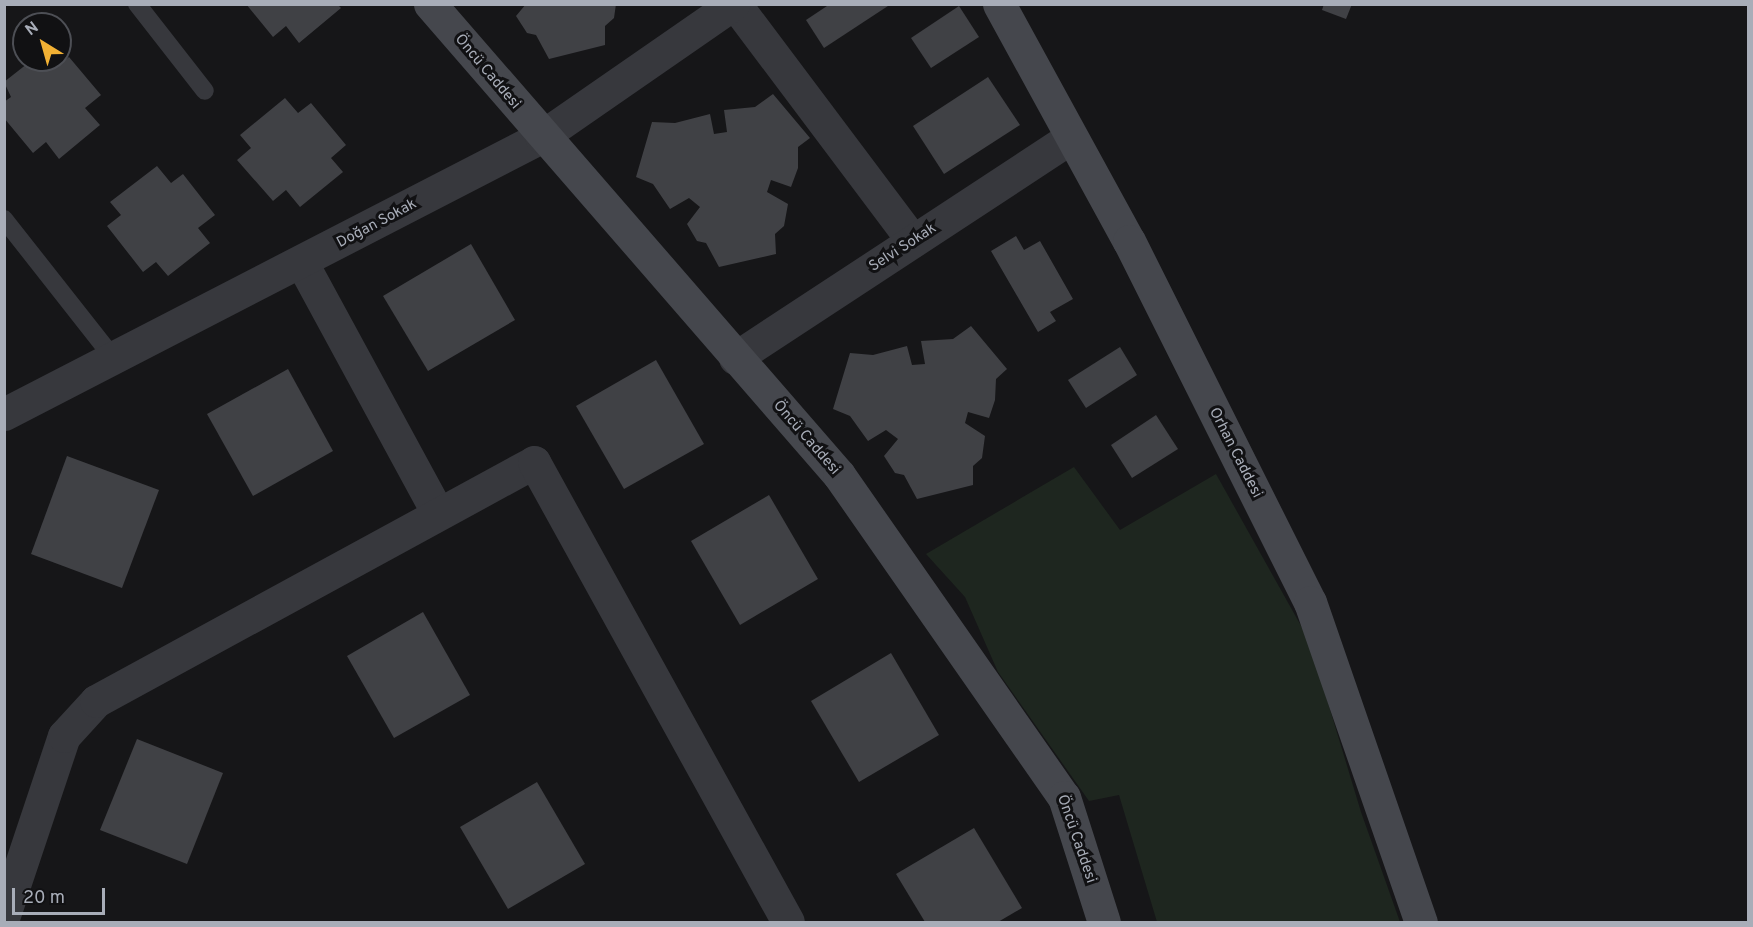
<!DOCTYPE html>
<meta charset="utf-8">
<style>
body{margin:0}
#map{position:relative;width:1753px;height:927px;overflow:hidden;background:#161618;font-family:Overpass,sans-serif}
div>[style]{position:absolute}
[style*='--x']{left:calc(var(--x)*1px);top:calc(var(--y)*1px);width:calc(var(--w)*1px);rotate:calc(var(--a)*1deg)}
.green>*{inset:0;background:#1e261f}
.building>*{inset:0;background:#404145}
.lane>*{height:18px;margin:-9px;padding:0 9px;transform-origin:9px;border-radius:9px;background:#37383d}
.street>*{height:33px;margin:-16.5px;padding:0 16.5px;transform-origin:16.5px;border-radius:16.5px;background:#37383d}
.secondary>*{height:33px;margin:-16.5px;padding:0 16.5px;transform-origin:16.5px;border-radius:16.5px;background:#45474d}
span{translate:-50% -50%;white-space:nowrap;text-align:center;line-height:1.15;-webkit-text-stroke:6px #111113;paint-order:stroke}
.street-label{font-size:15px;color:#a8adb8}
.frame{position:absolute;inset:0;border:6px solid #a8adb8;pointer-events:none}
.north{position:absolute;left:12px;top:12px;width:60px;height:60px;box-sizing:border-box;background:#111113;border:2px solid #4d4f55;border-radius:50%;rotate:323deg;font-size:16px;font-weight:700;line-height:24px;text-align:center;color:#a8adb8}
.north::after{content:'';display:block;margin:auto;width:21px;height:27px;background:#f2b134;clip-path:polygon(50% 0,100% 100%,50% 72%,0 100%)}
.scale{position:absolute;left:12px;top:888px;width:93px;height:27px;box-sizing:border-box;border:3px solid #a8adb8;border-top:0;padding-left:8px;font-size:18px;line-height:21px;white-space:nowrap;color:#a8adb8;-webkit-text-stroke:4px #111113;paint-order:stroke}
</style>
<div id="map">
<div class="green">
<div style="clip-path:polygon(1074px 467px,1120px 530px,1216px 474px,1309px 640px,1361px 812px,1400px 922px,1157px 922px,1119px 795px,1089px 801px,998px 672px,965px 597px,926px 554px)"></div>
</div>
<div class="building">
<div style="clip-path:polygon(246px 4px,337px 4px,341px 8px,299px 43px,286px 26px,273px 37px)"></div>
<div style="clip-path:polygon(526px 4px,616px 4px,614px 18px,605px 26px,605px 45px,549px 59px,536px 35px,527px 33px,516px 16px)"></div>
<div style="clip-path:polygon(830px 4px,891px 4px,824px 48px,806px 20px)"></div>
<div style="clip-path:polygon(1324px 4px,1352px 4px,1346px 19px,1322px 10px)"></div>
<div style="clip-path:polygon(959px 6px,979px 37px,931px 68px,911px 38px)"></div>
<div style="clip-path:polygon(69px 57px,101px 95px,85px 108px,100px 125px,59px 159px,46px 142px,33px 153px,4px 118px,4px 102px,11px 97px,4px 82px,32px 60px,54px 60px,58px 65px)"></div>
<div style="clip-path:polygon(988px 77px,1020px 125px,944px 174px,913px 126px)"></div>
<div style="clip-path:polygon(773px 94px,810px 138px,798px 147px,798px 168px,791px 187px,771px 180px,767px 192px,788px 204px,784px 226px,775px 234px,776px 254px,719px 267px,706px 243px,697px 241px,687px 224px,700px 207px,689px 198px,670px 209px,653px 184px,636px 177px,652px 122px,675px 123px,710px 114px,714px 134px,727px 132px,724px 110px,755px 107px)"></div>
<div style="clip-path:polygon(285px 98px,298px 113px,311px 103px,346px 145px,331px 158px,343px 172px,300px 207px,286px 190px,273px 201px,237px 160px,251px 148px,240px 135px)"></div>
<div style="clip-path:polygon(157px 166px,171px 183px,183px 174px,215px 215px,198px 228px,210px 243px,168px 276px,156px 262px,143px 272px,107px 226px,121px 215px,110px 202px)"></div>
<div style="clip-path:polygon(1016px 236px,1024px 250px,1040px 241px,1073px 299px,1050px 312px,1056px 321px,1038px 332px,991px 251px)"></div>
<div style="clip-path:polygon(471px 244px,515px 320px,428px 371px,383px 296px)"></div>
<div style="clip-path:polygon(971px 326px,1007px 369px,996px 379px,995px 400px,989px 418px,968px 412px,965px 423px,985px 436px,982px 458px,973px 466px,973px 485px,917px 499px,904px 475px,895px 473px,884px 456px,898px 439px,886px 430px,868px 441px,850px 416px,833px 409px,850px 353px,873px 355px,907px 346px,912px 365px,925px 364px,921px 341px,953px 339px)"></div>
<div style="clip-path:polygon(1120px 347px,1137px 375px,1086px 408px,1068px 380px)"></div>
<div style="clip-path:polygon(656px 360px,704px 444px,624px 489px,576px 406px)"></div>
<div style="clip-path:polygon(288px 369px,333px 451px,253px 496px,207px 414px)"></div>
<div style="clip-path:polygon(1156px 415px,1178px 449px,1132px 478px,1111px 445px)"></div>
<div style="clip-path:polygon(67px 456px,159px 490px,122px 588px,31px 554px)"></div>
<div style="clip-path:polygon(769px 495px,818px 579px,740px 625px,691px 541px)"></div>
<div style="clip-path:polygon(423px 612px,470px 695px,394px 738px,347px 656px)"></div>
<div style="clip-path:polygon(891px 653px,939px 735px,859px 782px,811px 701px)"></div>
<div style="clip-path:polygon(137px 739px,223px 773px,187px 864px,100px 830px)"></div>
<div style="clip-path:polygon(537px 782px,585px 864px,508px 909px,460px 827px)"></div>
<div style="clip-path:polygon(974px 828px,1022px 908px,998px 922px,925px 922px,896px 874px)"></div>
</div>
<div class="lane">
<div style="--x:137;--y:4;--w:110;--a:52"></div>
<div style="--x:4;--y:219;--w:178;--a:51.8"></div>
</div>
<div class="street">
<div style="--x:735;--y:4;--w:296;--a:53.1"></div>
<div style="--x:302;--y:263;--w:285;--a:61.5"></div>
<div style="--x:735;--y:358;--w:402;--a:-33.3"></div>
<div style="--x:4;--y:414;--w:604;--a:-27.29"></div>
<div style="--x:541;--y:137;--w:234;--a:-34.7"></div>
<div style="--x:4;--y:915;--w:189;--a:-71.5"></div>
<div style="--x:64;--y:736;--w:47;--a:-47.6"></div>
<div style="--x:96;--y:701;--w:499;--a:-28.6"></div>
<div style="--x:534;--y:462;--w:525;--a:61.09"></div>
</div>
<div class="secondary">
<div style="--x:430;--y:4;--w:624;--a:49.03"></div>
<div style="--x:839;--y:475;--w:393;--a:55.1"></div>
<div style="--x:1064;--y:797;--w:131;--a:72.3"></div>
<div style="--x:999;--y:4;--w:270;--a:61.3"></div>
<div style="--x:1129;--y:241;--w:404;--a:63.4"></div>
<div style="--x:1310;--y:602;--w:339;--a:70.9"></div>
</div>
<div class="street-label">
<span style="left:487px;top:72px;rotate:50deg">Öncü Caddesi</span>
<span style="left:377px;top:224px;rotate:-28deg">Doğan Sokak</span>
<span style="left:903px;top:248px;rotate:-33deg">Selvi Sokak</span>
<span style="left:806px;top:438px;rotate:49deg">Öncü Caddesi</span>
<span style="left:1235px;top:453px;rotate:63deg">Orhan Caddesi</span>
<span style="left:1076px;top:839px;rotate:71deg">Öncü Caddesi</span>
</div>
<div class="frame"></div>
<div class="north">N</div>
<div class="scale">20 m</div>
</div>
